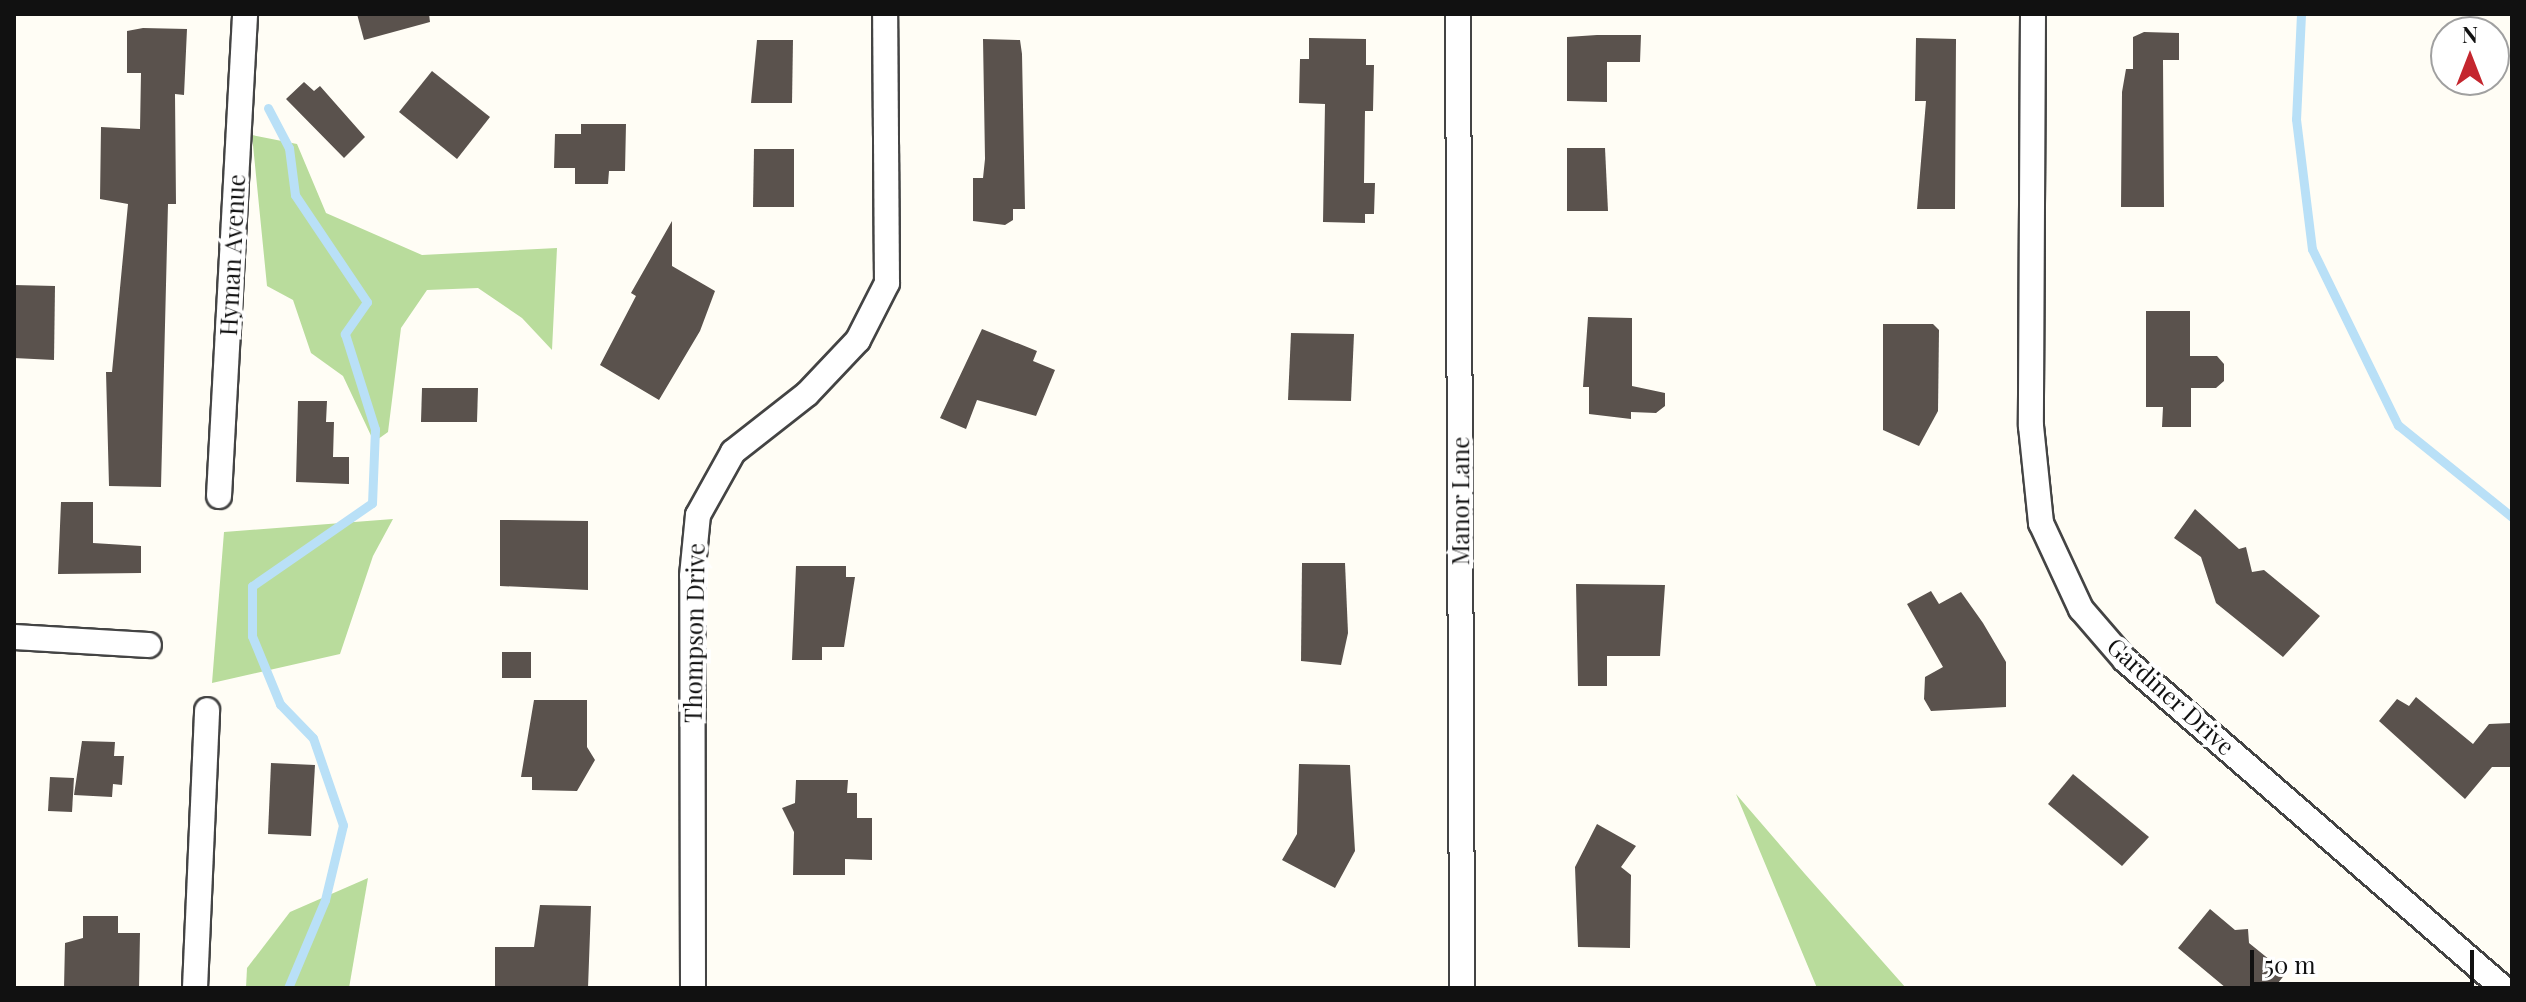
<!DOCTYPE html>
<style>
body{margin:0}
#map{position:relative;width:2526px;height:1002px;overflow:hidden;background:#fffdf5;font-family:"Playfair Display",serif}
div>[style]{position:absolute}
[style*='--x']{left:calc(var(--x)*1px);top:calc(var(--y)*1px);width:calc(var(--w)*1px);rotate:calc(var(--a)*1deg)}
.forest>*{inset:0;background:#b9dc9c}
.stream>*{height:9px;margin:-4.5px;padding:0 4.5px;transform-origin:4.5px;border-radius:4.5px;background:#b9e0f7}
.building>*{inset:0;background:#5a524d}
.roads{filter:drop-shadow(2px 0 #444) drop-shadow(-2px 0 #444) drop-shadow(0 2px #444) drop-shadow(0 -2px #444)}
.street>*{height:24px;margin:-12px;padding:0 12px;transform-origin:12px;border-radius:12px;background:#fff}
span{translate:-50% -50%;white-space:nowrap;text-align:center;line-height:1.15;-webkit-text-stroke:8px #fff;paint-order:stroke}
.street-label{font-size:24px;color:#111}
.frame{position:absolute;inset:0;border:16px solid #111;pointer-events:none}
.north{position:absolute;left:2430px;top:16px;width:80px;height:80px;box-sizing:border-box;background:#fff;border:2px solid #a0a0a0;border-radius:50%;rotate:0deg;font-size:22px;font-weight:700;line-height:32px;text-align:center;color:#111}
.north::after{content:'';display:block;margin:auto;width:28px;height:36px;background:#c4262e;clip-path:polygon(50% 0,100% 100%,50% 72%,0 100%)}
.scale{position:absolute;left:2250px;top:950px;width:224px;height:36px;box-sizing:border-box;border:4px solid #111;border-top:0;padding-left:10px;font-size:24px;line-height:28px;white-space:nowrap;color:#111;-webkit-text-stroke:6px #fff;paint-order:stroke}
</style>
<div id="map">
<div class="forest">
<div style="clip-path:polygon(252px 135px,297px 144px,326px 213px,422px 255px,557px 248px,552px 350px,522px 318px,478px 288px,427px 290px,401px 328px,388px 432px,374px 442px,343px 376px,311px 353px,293px 300px,267px 286px)"></div>
<div style="clip-path:polygon(393px 519px,373px 556px,340px 654px,212px 683px,224px 532px)"></div>
<div style="clip-path:polygon(1736px 794px,1805px 874px,1906px 988px,1817px 988px)"></div>
<div style="clip-path:polygon(368px 878px,349px 988px,246px 988px,247px 968px,290px 912px)"></div>
</div>
<div class="stream">
<div style="--x:2301;--y:14;--w:105;--a:92.7"></div>
<div style="--x:2296;--y:119;--w:131;--a:83"></div>
<div style="--x:2312;--y:249;--w:196;--a:64"></div>
<div style="--x:2398;--y:425;--w:146;--a:38.9"></div>
<div style="--x:268;--y:108;--w:45;--a:62.3"></div>
<div style="--x:289;--y:148;--w:47;--a:82.7"></div>
<div style="--x:295;--y:195;--w:129;--a:56.1"></div>
<div style="--x:367;--y:302;--w:39;--a:125"></div>
<div style="--x:345;--y:334;--w:100;--a:72.5"></div>
<div style="--x:375;--y:429;--w:74;--a:92.3"></div>
<div style="--x:372;--y:503;--w:146;--a:145.3"></div>
<div style="--x:252;--y:586;--w:50;--a:90"></div>
<div style="--x:252;--y:636;--w:74;--a:67.6"></div>
<div style="--x:280;--y:704;--w:47;--a:45.9"></div>
<div style="--x:313;--y:738;--w:92;--a:71"></div>
<div style="--x:343;--y:825;--w:77;--a:103.5"></div>
<div style="--x:325;--y:900;--w:95;--a:112.8"></div>
</div>
<div class="building">
<div style="clip-path:polygon(357px 14px,429px 14px,430px 22px,364px 40px)"></div>
<div style="clip-path:polygon(143px 28px,187px 29px,184px 95px,175px 94px,176px 204px,168px 204px,161px 487px,109px 486px,106px 372px,112px 372px,128px 204px,100px 199px,101px 127px,140px 129px,141px 73px,127px 73px,127px 31px)"></div>
<div style="clip-path:polygon(2144px 32px,2179px 33px,2179px 60px,2163px 60px,2164px 207px,2121px 207px,2122px 92px,2126px 69px,2133px 69px,2133px 37px)"></div>
<div style="clip-path:polygon(1597px 35px,1641px 35px,1640px 62px,1607px 62px,1607px 102px,1567px 101px,1567px 37px)"></div>
<div style="clip-path:polygon(1309px 38px,1366px 39px,1366px 65px,1374px 65px,1373px 111px,1365px 111px,1364px 183px,1375px 183px,1374px 214px,1365px 214px,1365px 223px,1323px 222px,1325px 104px,1299px 103px,1300px 59px,1309px 59px)"></div>
<div style="clip-path:polygon(1916px 38px,1956px 39px,1955px 209px,1917px 209px,1926px 101px,1915px 101px)"></div>
<div style="clip-path:polygon(983px 39px,1020px 40px,1022px 54px,1025px 209px,1013px 209px,1013px 220px,1005px 225px,973px 221px,973px 178px,983px 178px,985px 159px)"></div>
<div style="clip-path:polygon(757px 40px,793px 40px,792px 103px,751px 103px)"></div>
<div style="clip-path:polygon(432px 71px,490px 117px,457px 159px,399px 112px)"></div>
<div style="clip-path:polygon(304px 82px,314px 91px,320px 86px,365px 137px,344px 158px,286px 99px)"></div>
<div style="clip-path:polygon(581px 124px,626px 124px,625px 171px,609px 171px,608px 184px,575px 184px,575px 168px,554px 168px,555px 134px,581px 134px)"></div>
<div style="clip-path:polygon(1567px 148px,1605px 148px,1608px 211px,1567px 211px)"></div>
<div style="clip-path:polygon(754px 149px,794px 149px,794px 207px,753px 207px)"></div>
<div style="clip-path:polygon(672px 221px,672px 266px,715px 291px,700px 331px,659px 400px,600px 365px,636px 296px,631px 293px)"></div>
<div style="clip-path:polygon(14px 285px,55px 286px,54px 360px,14px 358px)"></div>
<div style="clip-path:polygon(2146px 311px,2190px 311px,2190px 356px,2217px 356px,2224px 364px,2224px 381px,2216px 388px,2191px 388px,2191px 427px,2162px 427px,2163px 407px,2146px 407px)"></div>
<div style="clip-path:polygon(1588px 317px,1632px 318px,1632px 386px,1665px 393px,1665px 406px,1656px 413px,1631px 412px,1631px 419px,1589px 414px,1589px 387px,1583px 387px)"></div>
<div style="clip-path:polygon(1883px 324px,1933px 324px,1939px 330px,1938px 411px,1919px 446px,1883px 430px)"></div>
<div style="clip-path:polygon(982px 329px,1037px 351px,1033px 361px,1055px 370px,1036px 416px,977px 400px,966px 429px,940px 418px)"></div>
<div style="clip-path:polygon(1291px 333px,1354px 334px,1351px 401px,1288px 400px)"></div>
<div style="clip-path:polygon(422px 388px,478px 388px,477px 422px,421px 422px)"></div>
<div style="clip-path:polygon(298px 401px,327px 401px,326px 422px,334px 422px,333px 457px,349px 457px,349px 484px,296px 482px)"></div>
<div style="clip-path:polygon(61px 502px,93px 502px,93px 543px,141px 546px,141px 573px,58px 574px)"></div>
<div style="clip-path:polygon(2195px 509px,2239px 549px,2246px 547px,2252px 572px,2264px 570px,2320px 616px,2283px 657px,2216px 603px,2201px 557px,2174px 538px)"></div>
<div style="clip-path:polygon(500px 520px,588px 521px,588px 590px,500px 586px)"></div>
<div style="clip-path:polygon(1302px 563px,1345px 563px,1348px 633px,1341px 665px,1301px 661px)"></div>
<div style="clip-path:polygon(796px 566px,846px 566px,846px 577px,855px 577px,844px 647px,822px 647px,822px 660px,792px 660px)"></div>
<div style="clip-path:polygon(1576px 584px,1665px 585px,1660px 656px,1607px 656px,1607px 686px,1578px 686px)"></div>
<div style="clip-path:polygon(1931px 591px,1939px 604px,1961px 592px,1983px 623px,2006px 662px,2006px 707px,1931px 711px,1924px 699px,1925px 677px,1943px 667px,1907px 604px)"></div>
<div style="clip-path:polygon(502px 652px,531px 652px,531px 678px,502px 678px)"></div>
<div style="clip-path:polygon(2416px 697px,2473px 744px,2489px 724px,2512px 723px,2512px 767px,2492px 767px,2465px 799px,2379px 721px,2397px 699px,2409px 706px)"></div>
<div style="clip-path:polygon(534px 700px,587px 700px,587px 747px,595px 760px,577px 791px,532px 790px,532px 777px,521px 777px)"></div>
<div style="clip-path:polygon(82px 741px,115px 742px,114px 756px,124px 756px,122px 785px,113px 784px,112px 797px,74px 795px)"></div>
<div style="clip-path:polygon(271px 763px,315px 765px,311px 836px,268px 834px)"></div>
<div style="clip-path:polygon(1299px 764px,1350px 765px,1355px 851px,1335px 888px,1282px 860px,1297px 834px)"></div>
<div style="clip-path:polygon(2073px 774px,2149px 837px,2122px 866px,2048px 804px)"></div>
<div style="clip-path:polygon(50px 777px,74px 778px,72px 812px,48px 811px)"></div>
<div style="clip-path:polygon(796px 780px,848px 780px,847px 793px,857px 793px,857px 818px,872px 818px,872px 860px,845px 859px,845px 875px,793px 875px,794px 832px,782px 808px,795px 803px)"></div>
<div style="clip-path:polygon(1597px 824px,1636px 846px,1621px 867px,1631px 875px,1630px 948px,1578px 947px,1575px 867px)"></div>
<div style="clip-path:polygon(540px 905px,591px 906px,588px 988px,495px 988px,495px 947px,534px 947px)"></div>
<div style="clip-path:polygon(2210px 909px,2235px 930px,2248px 929px,2249px 943px,2286px 973px,2274px 988px,2226px 988px,2178px 948px)"></div>
<div style="clip-path:polygon(83px 916px,118px 916px,118px 933px,140px 933px,139px 988px,64px 988px,65px 943px,83px 938px)"></div>
</div>
<div class="roads">
<div class="street">
<div style="--x:1458;--y:14;--w:974;--a:89.76"></div>
<div style="--x:2033;--y:14;--w:412;--a:90.3"></div>
<div style="--x:2031;--y:426;--w:98;--a:84.1"></div>
<div style="--x:2041;--y:523;--w:95;--a:65.1"></div>
<div style="--x:2081;--y:609;--w:67;--a:49.2"></div>
<div style="--x:2125;--y:660;--w:500;--a:40.95"></div>
<div style="--x:219;--y:496;--w:483;--a:-86.9"></div>
<div style="--x:14;--y:637;--w:135;--a:3.4"></div>
<div style="--x:195;--y:988;--w:278;--a:-87.5"></div>
<div style="--x:693;--y:988;--w:412;--a:-90.1"></div>
<div style="--x:692;--y:576;--w:61;--a:-84.4"></div>
<div style="--x:698;--y:515;--w:72;--a:-60.9"></div>
<div style="--x:733;--y:452;--w:94;--a:-38.1"></div>
<div style="--x:807;--y:394;--w:74;--a:-46.6"></div>
<div style="--x:858;--y:340;--w:64;--a:-63"></div>
<div style="--x:887;--y:283;--w:269;--a:-90.4"></div>
</div>
</div>
<div class="street-label">
<span style="left:232px;top:255px;rotate:-87deg">Hyman Avenue</span>
<span style="left:1460px;top:501px;rotate:-90deg">Manor Lane</span>
<span style="left:694px;top:633px;rotate:-89deg">Thompson Drive</span>
<span style="left:2171px;top:696px;rotate:42deg">Gardiner Drive</span>
</div>
<div class="frame"></div>
<div class="north">N</div>
<div class="scale">50 m</div>
</div>
